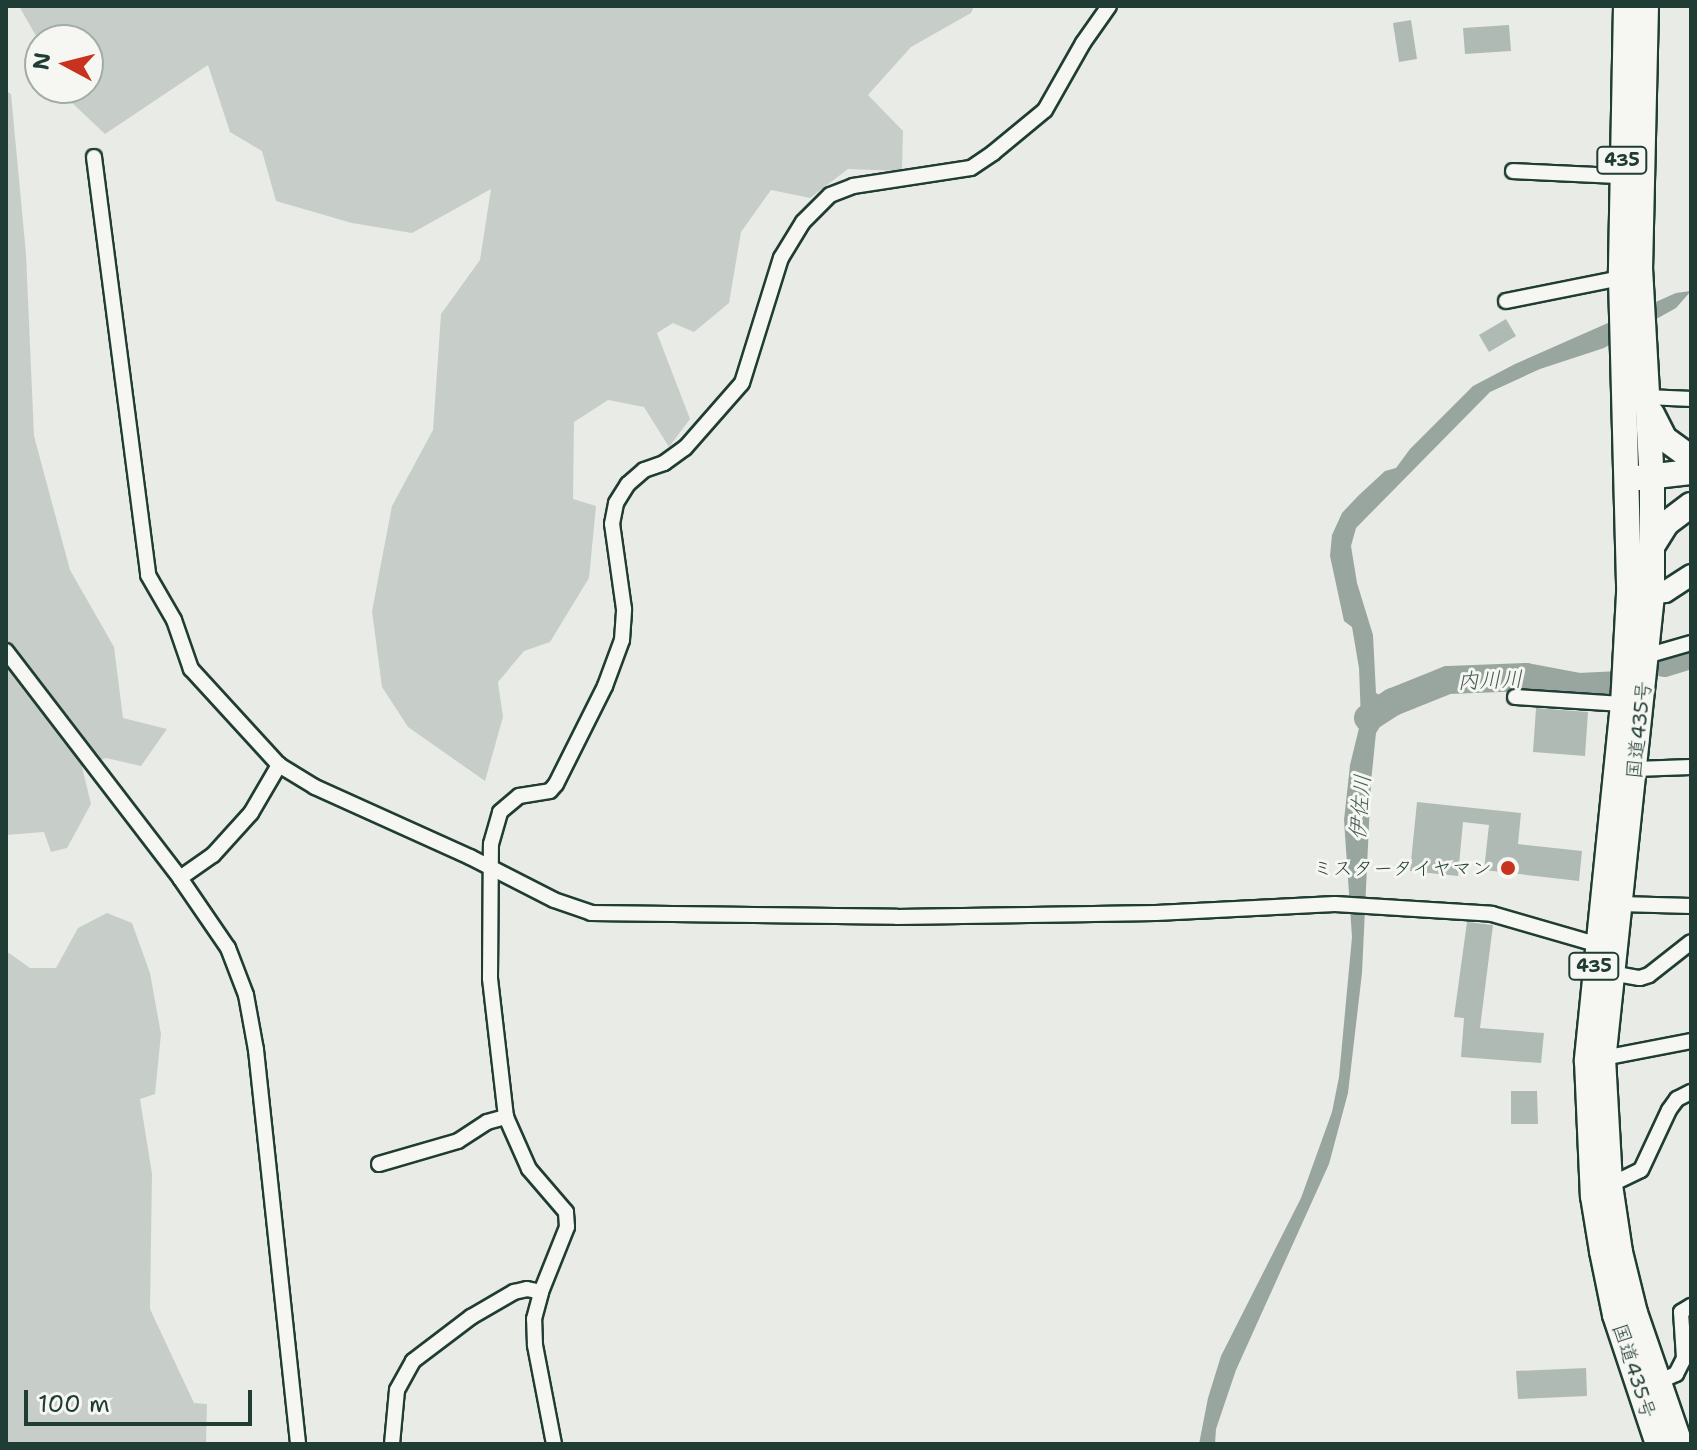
<!DOCTYPE html>
<meta charset="utf-8">
<style>
body{margin:0}
#map{position:relative;width:1697px;height:1450px;overflow:hidden;background:#e9ebe7;font-family:"Shantell Sans","Klee One",sans-serif}
div>[style]{position:absolute}
[style*='--x']{left:calc(var(--x)*1px);top:calc(var(--y)*1px);width:calc(var(--w)*1px);rotate:calc(var(--a)*1deg)}
.green>*{inset:0;background:#c7cec9}
.water>*{inset:0;background:#99a6a0}
.river>*{height:28px;margin:-14px;padding:0 14px;transform-origin:14px;border-radius:14px;background:#99a6a0}
.building>*{inset:0;background:#b0bab5}
.roads{filter:drop-shadow(2px 0 #1f3d34) drop-shadow(-2px 0 #1f3d34) drop-shadow(0 2px #1f3d34) drop-shadow(0 -2px #1f3d34)}
.street>*{height:14px;margin:-7px;padding:0 7px;transform-origin:7px;border-radius:7px;background:#f6f6f2}
.secondary>*{height:20px;margin:-10px;padding:0 10px;transform-origin:10px;border-radius:10px;background:#f6f6f2}
.highway>*{height:24px;margin:-12px;padding:0 12px;transform-origin:12px;border-radius:12px;background:#f6f6f2}
.dots>*{width:22px;height:22px;translate:-50% -50%;box-sizing:border-box;border:4px solid #f6f6f2;border-radius:50%}
span{translate:-50% -50%;white-space:nowrap;text-align:center;line-height:1.15;-webkit-text-stroke:6px #f6f6f2;paint-order:stroke}
.shield-label span{padding:2px 6px;background:#f6f6f2;border:2px solid;border-radius:6px;-webkit-text-stroke-width:0}
.shield-label{font-size:18px;color:#1f3d34;font-weight:700}
.street-label{font-size:20px;color:#1f3d34}
.poi-label{font-size:20px;color:#1f3d34}
.right{translate:-100% -50%;text-align:right}
.water-label{font-size:22px;color:#445c54;font-style:italic}
.frame{position:absolute;inset:0;border:8px solid #1f3d34;pointer-events:none}
.north{position:absolute;left:24px;top:24px;width:80px;height:80px;box-sizing:border-box;background:#f6f6f2;border:2px solid #a0aca6;border-radius:50%;rotate:277deg;font-size:22px;font-weight:700;line-height:32px;text-align:center;color:#1f3d34}
.north::after{content:'';display:block;margin:auto;width:28px;height:36px;background:#c8321e;clip-path:polygon(50% 0,100% 100%,50% 72%,0 100%)}
.scale{position:absolute;left:24px;top:1390px;width:228px;height:36px;box-sizing:border-box;border:4px solid #1f3d34;border-top:0;padding-left:10px;font-size:24px;line-height:28px;white-space:nowrap;color:#1f3d34;-webkit-text-stroke:6px #f6f6f2;paint-order:stroke}
</style>
<div id="map">
<div class="green">
<div style="clip-path:polygon(19px 6px,974px 6px,971px 13px,911px 47px,868px 95px,903px 131px,902px 171px,848px 169px,810px 198px,771px 190px,741px 232px,729px 303px,694px 332px,673px 323px,657px 333px,690px 419px,669px 447px,644px 407px,608px 400px,574px 422px,573px 499px,596px 506px,589px 578px,550px 642px,524px 651px,498px 682px,503px 717px,485px 781px,408px 727px,382px 687px,372px 611px,392px 506px,433px 430px,441px 314px,480px 260px,491px 189px,412px 233px,352px 223px,276px 201px,262px 151px,230px 132px,208px 65px,105px 134px,69px 100px,63px 88px,88px 88px,88px 40px,40px 40px,40px 43px)"></div>
<div style="clip-path:polygon(6px 91px,11px 94px,26px 254px,34px 436px,70px 570px,114px 647px,123px 718px,167px 729px,141px 766px,106px 758px,82px 767px,91px 804px,67px 848px,51px 852px,44px 832px,6px 835px)"></div>
<div style="clip-path:polygon(107px 913px,132px 923px,150px 973px,161px 1034px,155px 1094px,140px 1099px,152px 1174px,150px 1309px,194px 1403px,207px 1404px,206px 1444px,6px 1444px,6px 951px,30px 968px,56px 968px,78px 928px)"></div>
</div>
<div class="water">
<div style="clip-path:polygon(1691px 291px,1676px 308px,1604px 348px,1540px 369px,1490px 392px,1356px 528px,1351px 546px,1357px 583px,1373px 635px,1376px 693px,1386px 699px,1386px 717px,1376px 733px,1371px 782px,1362px 973px,1348px 1093px,1329px 1164px,1236px 1370px,1216px 1429px,1215px 1444px,1199px 1444px,1208px 1398px,1221px 1356px,1301px 1198px,1332px 1112px,1339px 1077px,1352px 937px,1344px 820px,1350px 765px,1361px 720px,1359px 668px,1352px 627px,1344px 621px,1330px 556px,1332px 535px,1342px 513px,1358px 496px,1385px 471px,1396px 468px,1410px 449px,1473px 386px,1515px 364px,1676px 293px)"></div>
</div>
<div class="river">
<div style="--x:1664;--y:663;--w:28;--a:-17"></div>
<div style="--x:1368;--y:718;--w:30;--a:-33"></div>
<div style="--x:1393;--y:702;--w:59;--a:-21.8"></div>
<div style="--x:1448;--y:680;--w:78;--a:-2.2"></div>
<div style="--x:1526;--y:677;--w:54;--a:10.7"></div>
<div style="--x:1579;--y:687;--w:41;--a:-2.8"></div>
</div>
<div class="building">
<div style="clip-path:polygon(1411px 20px,1417px 59px,1399px 62px,1393px 23px)"></div>
<div style="clip-path:polygon(1509px 25px,1511px 51px,1465px 54px,1463px 28px)"></div>
<div style="clip-path:polygon(1506px 319px,1516px 336px,1489px 352px,1479px 335px)"></div>
<div style="clip-path:polygon(1536px 708px,1588px 712px,1585px 756px,1533px 752px)"></div>
<div style="clip-path:polygon(1417px 802px,1521px 813px,1518px 844px,1582px 851px,1579px 881px,1484px 870px,1489px 825px,1463px 822px,1458px 876px,1410px 871px)"></div>
<div style="clip-path:polygon(1467px 922px,1493px 925px,1480px 1028px,1544px 1033px,1541px 1063px,1461px 1057px,1464px 1018px,1454px 1017px)"></div>
<div style="clip-path:polygon(1511px 1091px,1537px 1091px,1538px 1124px,1511px 1124px)"></div>
<div style="clip-path:polygon(1586px 1368px,1587px 1396px,1518px 1399px,1516px 1371px)"></div>
</div>
<div class="roads">
<div class="street">
<div style="--x:94;--y:157;--w:421;--a:82.6"></div>
<div style="--x:148;--y:575;--w:52;--a:60"></div>
<div style="--x:174;--y:620;--w:52;--a:70.9"></div>
<div style="--x:191;--y:669;--w:130;--a:47.5"></div>
<div style="--x:1513;--y:171;--w:108;--a:2.7"></div>
<div style="--x:1506;--y:301;--w:117;--a:-11.3"></div>
<div style="--x:1647;--y:397;--w:44;--a:2.6"></div>
<div style="--x:6;--y:651;--w:286;--a:52.5"></div>
<div style="--x:180;--y:878;--w:85;--a:55.6"></div>
<div style="--x:228;--y:948;--w:50;--a:69"></div>
<div style="--x:246;--y:995;--w:56;--a:79.7"></div>
<div style="--x:256;--y:1050;--w:396;--a:83.9"></div>
<div style="--x:1646;--y:656;--w:47;--a:-16.1"></div>
<div style="--x:1515;--y:697;--w:108;--a:3.7"></div>
<div style="--x:1635;--y:769;--w:56;--a:-2"></div>
<div style="--x:180;--y:878;--w:40;--a:-34.9"></div>
<div style="--x:213;--y:855;--w:57;--a:-47.9"></div>
<div style="--x:251;--y:813;--w:56;--a:-59.7"></div>
<div style="--x:279;--y:765;--w:42;--a:31.4"></div>
<div style="--x:315;--y:787;--w:170;--a:24.3"></div>
<div style="--x:470;--y:857;--w:94;--a:27.1"></div>
<div style="--x:554;--y:900;--w:39;--a:19"></div>
<div style="--x:591;--y:913;--w:306;--a:0.7"></div>
<div style="--x:897;--y:917;--w:259;--a:-0.9"></div>
<div style="--x:1156;--y:913;--w:179;--a:-2.9"></div>
<div style="--x:1335;--y:904;--w:157;--a:3.6"></div>
<div style="--x:1492;--y:914;--w:116;--a:16.1"></div>
<div style="--x:1620;--y:904;--w:71;--a:1.6"></div>
<div style="--x:1611;--y:973;--w:29;--a:10"></div>
<div style="--x:1640;--y:978;--w:9;--a:-18"></div>
<div style="--x:1649;--y:975;--w:53;--a:-38.2"></div>
<div style="--x:1603;--y:1058;--w:90;--a:-10.9"></div>
<div style="--x:379;--y:1164;--w:82;--a:-16.2"></div>
<div style="--x:458;--y:1141;--w:35;--a:-33"></div>
<div style="--x:487;--y:1122;--w:20;--a:-15"></div>
<div style="--x:1610;--y:1185;--w:34;--a:-26"></div>
<div style="--x:1641;--y:1170;--w:66;--a:-65"></div>
<div style="--x:1669;--y:1110;--w:14;--a:-54"></div>
<div style="--x:1677;--y:1099;--w:16;--a:-27"></div>
<div style="--x:1658;--y:1382;--w:20;--a:-24"></div>
<div style="--x:1676;--y:1374;--w:18;--a:-63"></div>
<div style="--x:1684;--y:1358;--w:46;--a:-93.7"></div>
<div style="--x:1681;--y:1312;--w:12;--a:-31"></div>
<div style="--x:392;--y:1444;--w:54;--a:-84.7"></div>
<div style="--x:397;--y:1390;--w:33;--a:-61"></div>
<div style="--x:413;--y:1361;--w:73;--a:-37.2"></div>
<div style="--x:471;--y:1317;--w:50;--a:-30.2"></div>
<div style="--x:514;--y:1292;--w:13;--a:-13"></div>
<div style="--x:527;--y:1289;--w:14;--a:12"></div>
<div style="--x:554;--y:1444;--w:101;--a:-100.9"></div>
<div style="--x:535;--y:1345;--w:26;--a:-92"></div>
<div style="--x:534;--y:1319;--w:28;--a:-75"></div>
<div style="--x:541;--y:1292;--w:70;--a:-68.2"></div>
<div style="--x:567;--y:1227;--w:15;--a:-94"></div>
<div style="--x:566;--y:1212;--w:57;--a:-130.7"></div>
<div style="--x:529;--y:1169;--w:57;--a:-113.9"></div>
<div style="--x:506;--y:1117;--w:140;--a:-96.6"></div>
<div style="--x:490;--y:978;--w:134;--a:-89.6"></div>
<div style="--x:491;--y:844;--w:33;--a:-74"></div>
<div style="--x:500;--y:812;--w:25;--a:-40"></div>
<div style="--x:519;--y:796;--w:31;--a:-9"></div>
<div style="--x:550;--y:791;--w:9;--a:-49"></div>
<div style="--x:556;--y:784;--w:110;--a:-63.4"></div>
<div style="--x:605;--y:686;--w:49;--a:-69.7"></div>
<div style="--x:622;--y:640;--w:31;--a:-86"></div>
<div style="--x:624;--y:609;--w:86;--a:-98"></div>
<div style="--x:612;--y:524;--w:21;--a:-79"></div>
<div style="--x:616;--y:503;--w:22;--a:-58"></div>
<div style="--x:628;--y:484;--w:21;--a:-41"></div>
<div style="--x:644;--y:470;--w:21;--a:-19"></div>
<div style="--x:664;--y:463;--w:26;--a:-36"></div>
<div style="--x:685;--y:448;--w:86;--a:-48.8"></div>
<div style="--x:742;--y:383;--w:131;--a:-72.7"></div>
<div style="--x:781;--y:258;--w:42;--a:-58.6"></div>
<div style="--x:803;--y:222;--w:38;--a:-45"></div>
<div style="--x:830;--y:195;--w:25;--a:-21"></div>
<div style="--x:853;--y:186;--w:119;--a:-8.7"></div>
<div style="--x:971;--y:168;--w:27;--a:-34"></div>
<div style="--x:993;--y:153;--w:67;--a:-39.6"></div>
<div style="--x:1045;--y:110;--w:77;--a:-60.4"></div>
<div style="--x:1083;--y:43;--w:45;--a:-54.9"></div>
</div>
<div class="secondary">
<div style="--x:1637;--y:595;--w:28;--a:-6"></div>
<div style="--x:1665;--y:592;--w:31;--a:-33"></div>
</div>
<div class="highway">
<div style="--x:1626;--y:6;--w:272;--a:91.1"></div>
<div style="--x:1621;--y:278;--w:316;--a:88.5"></div>
<div style="--x:1629;--y:594;--w:110;--a:93.1"></div>
<div style="--x:1623;--y:704;--w:359;--a:95.8"></div>
<div style="--x:1587;--y:1061;--w:135;--a:87.5"></div>
<div style="--x:1593;--y:1196;--w:56;--a:80.7"></div>
<div style="--x:1602;--y:1251;--w:65;--a:78.5"></div>
<div style="--x:1615;--y:1315;--w:136;--a:71.6"></div>
<div style="--x:1646;--y:6;--w:262;--a:91.3"></div>
<div style="--x:1640;--y:268;--w:217;--a:86.8"></div>
<div style="--x:1652;--y:485;--w:110;--a:90"></div>
<div style="--x:1652;--y:595;--w:466;--a:96"></div>
<div style="--x:1603;--y:1058;--w:127;--a:86.8"></div>
<div style="--x:1610;--y:1185;--w:68;--a:81.5"></div>
<div style="--x:1620;--y:1252;--w:63;--a:76.2"></div>
<div style="--x:1635;--y:1313;--w:139;--a:71"></div>
<div style="--x:1652;--y:414;--w:28;--a:63"></div>
<div style="--x:1665;--y:439;--w:32;--a:36"></div>
<div style="--x:1638;--y:478;--w:53;--a:-6.5"></div>
<div style="--x:1653;--y:545;--w:26;--a:-58"></div>
<div style="--x:1667;--y:523;--w:30;--a:-37"></div>
</div>
</div>
<div class="dots">
<div style="left:1508px;top:868px;background:#c8321e"></div>
</div>
<div class="shield-label">
<span style="left:1622px;top:160px">435</span>
<span style="left:1594px;top:966px">435</span>
</div>
<div class="street-label">
<span style="left:1639px;top:730px;rotate:-84deg">国道435号</span>
<span style="left:1634px;top:1371px;rotate:72deg">国道435号</span>
</div>
<div class="poi-label">
<span class="right" style="left:1492px;top:868px">ミスタータイヤマン</span>
</div>
<div class="water-label">
<span style="left:1490px;top:680px;rotate:-2deg">内川川</span>
<span style="left:1360px;top:807px;rotate:-85deg">伊佐川</span>
</div>
<div class="frame"></div>
<div class="north">N</div>
<div class="scale">100 m</div>
</div>
